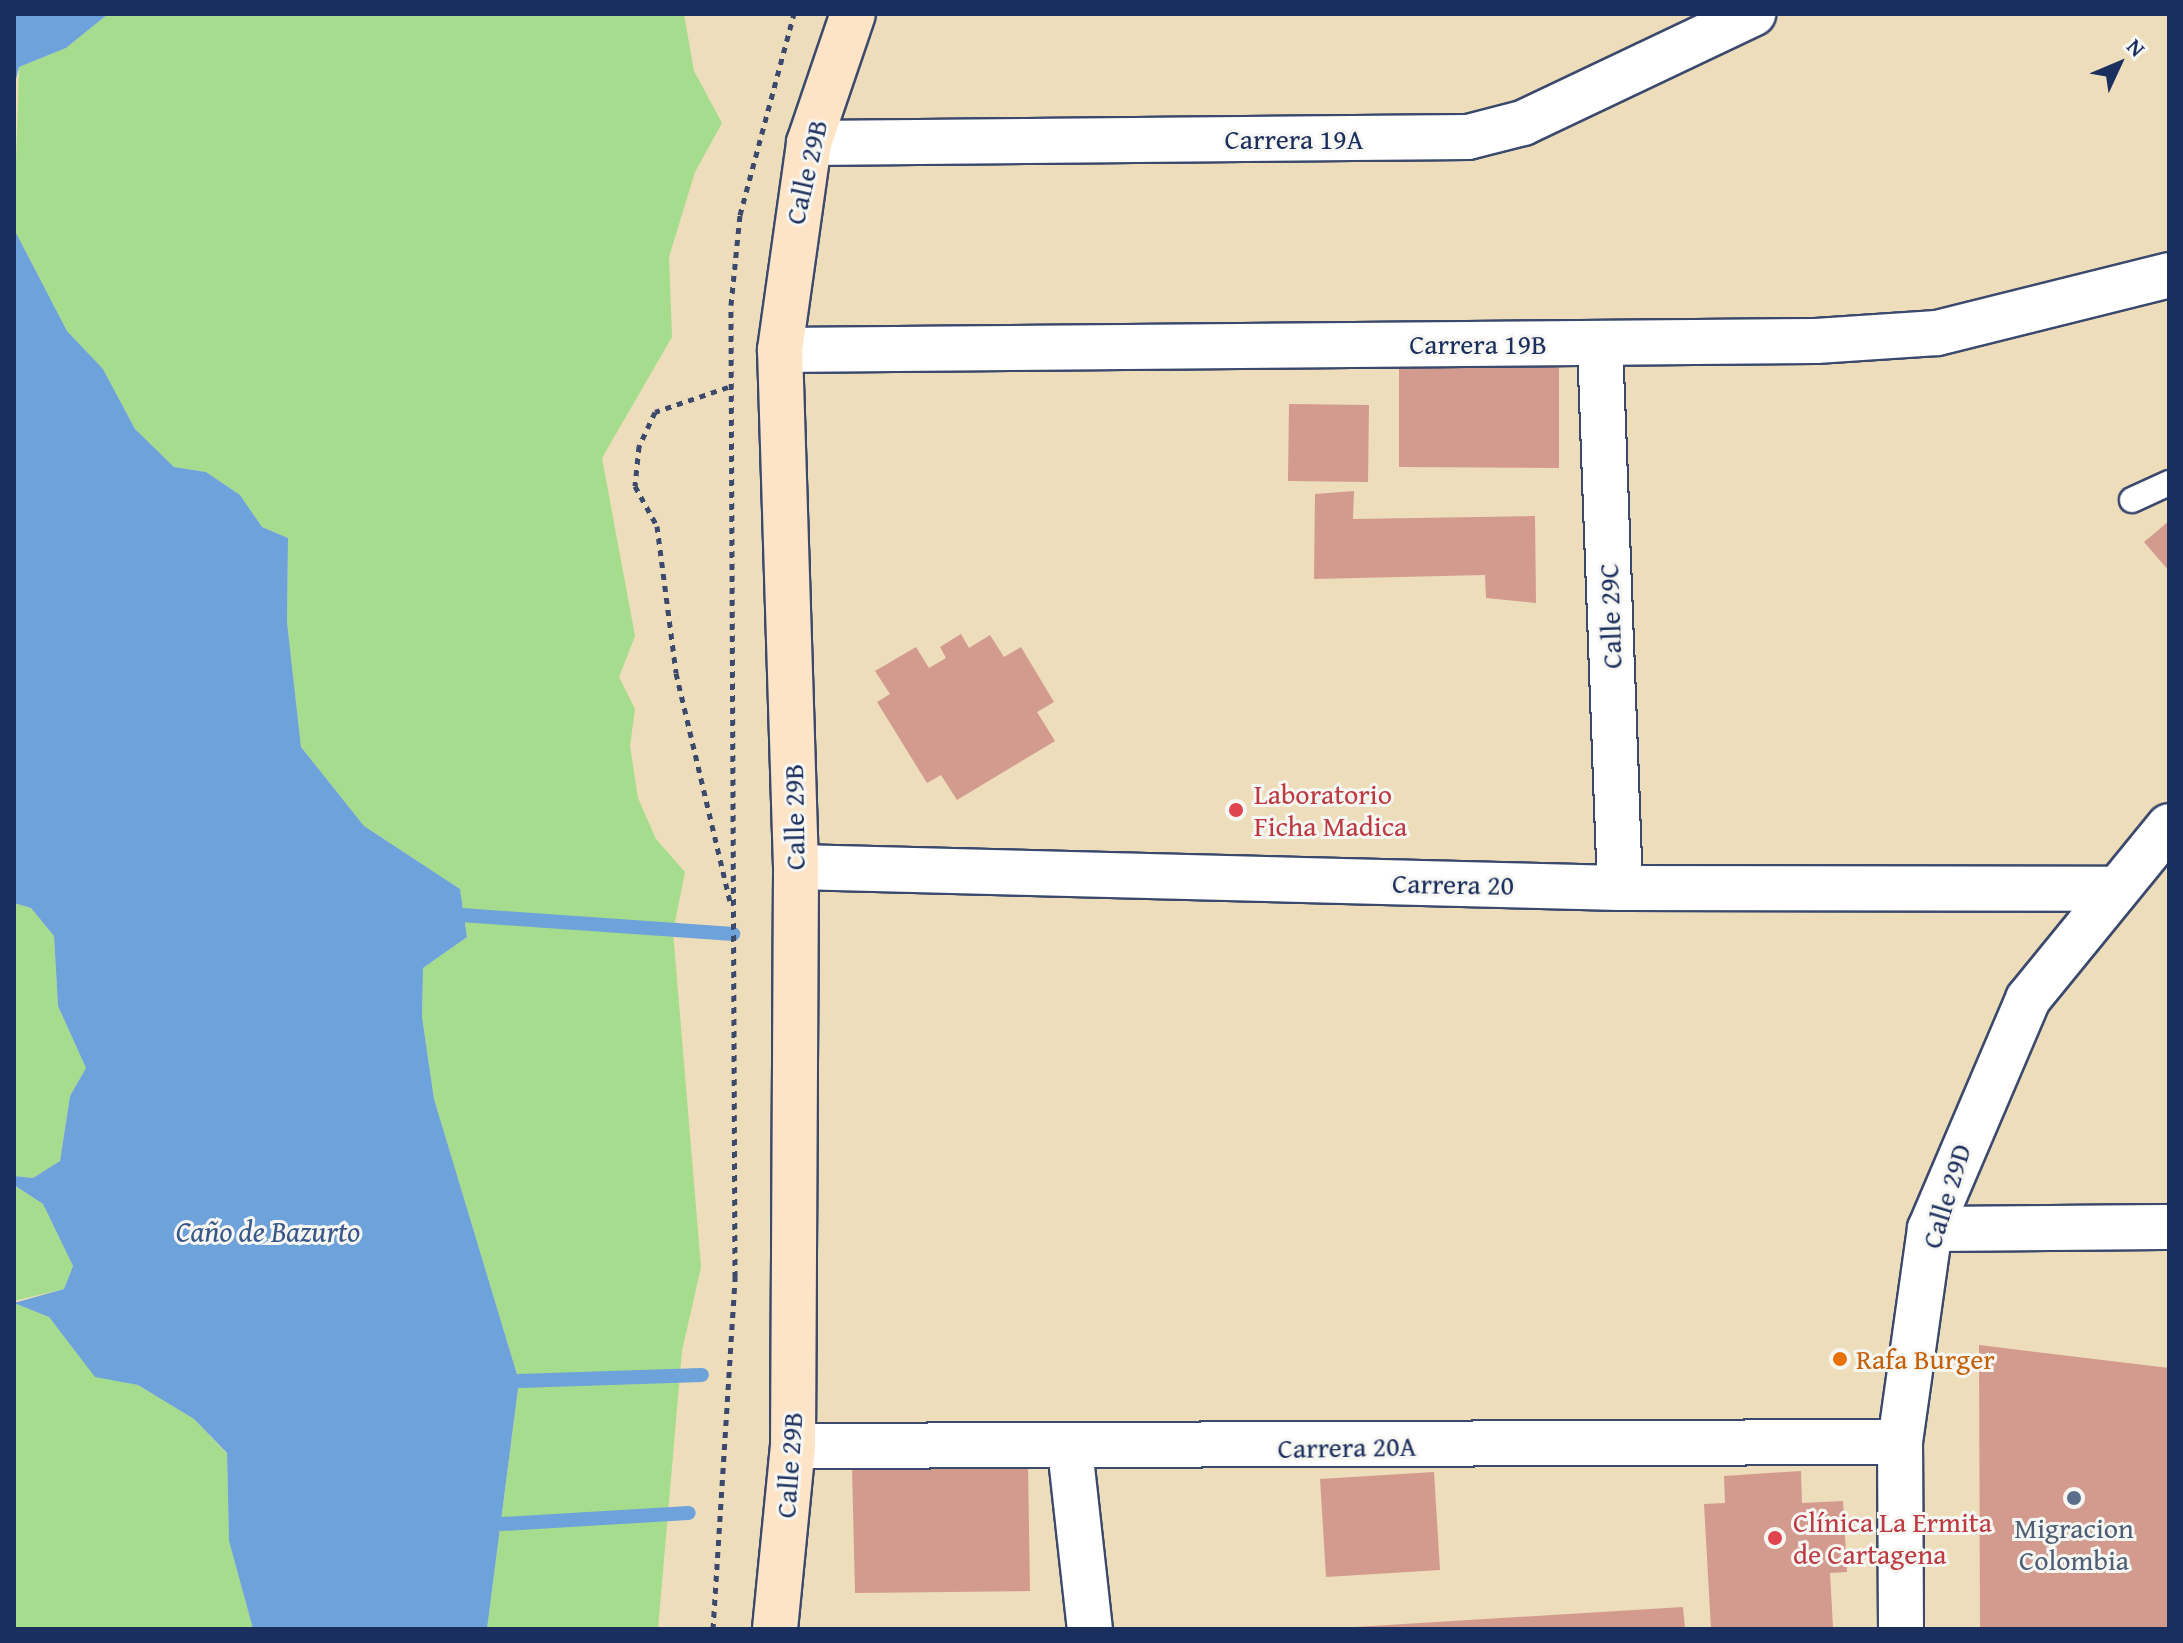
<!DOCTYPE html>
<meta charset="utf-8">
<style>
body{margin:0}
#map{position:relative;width:2183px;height:1643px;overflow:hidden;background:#edddbb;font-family:"Gentium Book Plus",serif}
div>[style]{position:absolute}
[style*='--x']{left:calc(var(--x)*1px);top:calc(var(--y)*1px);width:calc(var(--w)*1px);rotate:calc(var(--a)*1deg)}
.green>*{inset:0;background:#a6dc8d}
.water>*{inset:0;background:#6da2da}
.stream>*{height:14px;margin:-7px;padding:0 7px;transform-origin:7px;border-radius:7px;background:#6da2da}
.building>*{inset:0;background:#d39b8d}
.path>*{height:5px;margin-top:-2.5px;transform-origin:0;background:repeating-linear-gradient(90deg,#3a496c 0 6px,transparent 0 12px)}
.roads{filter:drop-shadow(2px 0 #3a496c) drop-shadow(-2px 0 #3a496c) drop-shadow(0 2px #3a496c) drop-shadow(0 -2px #3a496c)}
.service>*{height:24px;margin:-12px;padding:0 12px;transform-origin:12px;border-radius:12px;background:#fff}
.minor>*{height:44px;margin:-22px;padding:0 22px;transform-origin:22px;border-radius:22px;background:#fff}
.tertiary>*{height:44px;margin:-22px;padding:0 22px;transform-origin:22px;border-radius:22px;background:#fff}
.secondary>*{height:44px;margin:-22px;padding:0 22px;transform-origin:22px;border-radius:22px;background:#fee4c6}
.dots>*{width:22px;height:22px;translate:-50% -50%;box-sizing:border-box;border:4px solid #f6f6f2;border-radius:50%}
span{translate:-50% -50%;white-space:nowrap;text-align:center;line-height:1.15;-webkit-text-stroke:6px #f6f6f2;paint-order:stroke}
.street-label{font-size:28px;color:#1b2f5e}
.health-label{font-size:28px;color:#be3a42}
.left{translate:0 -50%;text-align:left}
.food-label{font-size:28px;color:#c56008}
.service-label{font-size:28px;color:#4e5e75}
.water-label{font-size:30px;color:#385789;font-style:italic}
.frame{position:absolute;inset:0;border:16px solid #1b2f5e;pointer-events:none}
.north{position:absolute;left:2079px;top:24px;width:80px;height:80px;-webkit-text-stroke:6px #f6f6f2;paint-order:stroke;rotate:46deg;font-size:22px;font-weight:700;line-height:32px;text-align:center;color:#1b2f5e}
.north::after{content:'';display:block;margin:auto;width:28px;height:36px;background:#1b2f5e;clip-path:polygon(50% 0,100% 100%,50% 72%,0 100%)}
</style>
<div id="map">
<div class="green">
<div style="clip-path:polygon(108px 14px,684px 14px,694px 71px,722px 123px,695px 172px,669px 257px,672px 337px,602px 458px,635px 636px,619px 677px,635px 709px,630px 746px,638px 798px,656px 839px,685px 872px,673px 932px,701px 1267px,682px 1351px,658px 1629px,487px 1629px,519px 1381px,434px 1099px,422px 1017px,423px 968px,467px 937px,460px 889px,364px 826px,301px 747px,287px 622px,288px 538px,262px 527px,240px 495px,206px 472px,174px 467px,135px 429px,103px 369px,67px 331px,14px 229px,19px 67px,66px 48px)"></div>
<div style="clip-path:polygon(14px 903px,31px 908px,54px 936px,58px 1006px,86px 1068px,70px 1096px,60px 1161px,33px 1178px,14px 1176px)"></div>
<div style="clip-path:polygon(14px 1185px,43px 1204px,73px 1266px,64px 1289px,14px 1301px)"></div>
<div style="clip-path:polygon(14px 1303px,49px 1317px,95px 1376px,138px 1385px,194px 1419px,227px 1454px,229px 1541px,253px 1629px,14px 1629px)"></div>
</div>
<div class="water">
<div style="clip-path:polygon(14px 14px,108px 14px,66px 48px,19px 67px,14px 88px)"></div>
<div style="clip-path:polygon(14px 229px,67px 331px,103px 369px,135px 429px,174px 467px,206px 472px,240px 495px,262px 527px,288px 538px,287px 622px,301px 747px,364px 826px,460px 889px,467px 937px,423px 968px,422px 1017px,434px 1099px,519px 1381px,487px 1629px,253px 1629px,229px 1541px,227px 1453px,194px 1419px,138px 1385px,95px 1377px,49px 1317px,14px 1303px,64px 1289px,73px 1266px,43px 1204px,14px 1185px,14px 1176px,33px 1178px,60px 1161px,70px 1096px,86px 1068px,58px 1006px,54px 936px,31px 908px,14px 903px)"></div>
</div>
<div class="stream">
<div style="--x:461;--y:915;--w:273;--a:4"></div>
<div style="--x:519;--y:1381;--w:183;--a:-1.9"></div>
<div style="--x:502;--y:1524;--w:187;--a:-3.4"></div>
</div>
<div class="building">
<div style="clip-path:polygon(1399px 366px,1559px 366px,1559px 468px,1399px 467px)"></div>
<div style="clip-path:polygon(1289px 404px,1369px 405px,1368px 482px,1288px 481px)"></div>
<div style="clip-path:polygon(1354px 491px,1353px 519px,1535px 516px,1536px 603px,1486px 598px,1485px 575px,1314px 579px,1315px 494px)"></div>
<div style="clip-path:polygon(2169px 521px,2169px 571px,2144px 542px)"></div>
<div style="clip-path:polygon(961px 634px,969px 648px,990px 635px,1004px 657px,1021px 647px,1054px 702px,1037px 712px,1055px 741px,957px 800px,941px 775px,927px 783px,877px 702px,890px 694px,875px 671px,916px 647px,929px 668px,946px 658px,940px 647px)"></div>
<div style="clip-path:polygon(1979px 1345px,2169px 1368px,2169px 1629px,1980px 1629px)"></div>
<div style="clip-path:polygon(1028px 1465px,1030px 1591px,855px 1593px,852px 1467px)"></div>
<div style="clip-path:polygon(1801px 1471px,1802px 1503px,1843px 1501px,1847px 1572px,1830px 1573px,1833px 1627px,1711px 1629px,1704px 1504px,1725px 1503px,1724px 1476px)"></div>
<div style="clip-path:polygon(1434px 1472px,1440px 1570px,1326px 1577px,1320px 1479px)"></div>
<div style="clip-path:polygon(1683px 1607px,1685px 1629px,1355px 1629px,1355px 1627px)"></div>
</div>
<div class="path">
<div style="--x:728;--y:387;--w:77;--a:161.1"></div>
<div style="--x:655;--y:412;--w:38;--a:115"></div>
<div style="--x:639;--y:446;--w:40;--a:95.7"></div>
<div style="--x:635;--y:486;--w:46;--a:61.2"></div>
<div style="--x:657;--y:526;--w:148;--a:82.6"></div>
<div style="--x:676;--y:673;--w:234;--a:76.7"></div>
<div style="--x:713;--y:1629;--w:353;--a:-86.4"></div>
<div style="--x:735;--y:1277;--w:972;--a:-90.24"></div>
<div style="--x:731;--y:305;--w:90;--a:-84.3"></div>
<div style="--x:740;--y:215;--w:208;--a:-75"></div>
</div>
<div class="roads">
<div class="service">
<div style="--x:2132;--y:500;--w:41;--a:-24.7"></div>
</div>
<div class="minor">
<div style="--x:809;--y:143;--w:659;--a:-0.52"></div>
<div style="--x:1468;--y:137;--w:57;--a:-14.3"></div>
<div style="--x:1523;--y:123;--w:255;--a:-25.4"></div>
<div style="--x:1600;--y:343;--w:545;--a:87.9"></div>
<div style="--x:780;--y:350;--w:1036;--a:-0.5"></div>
<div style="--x:1816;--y:341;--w:121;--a:-3.8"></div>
<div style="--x:1937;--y:333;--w:239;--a:-14"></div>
<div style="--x:796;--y:867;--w:824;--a:1.46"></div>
<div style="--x:1620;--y:888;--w:491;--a:0.1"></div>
<div style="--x:1930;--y:1229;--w:239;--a:-0.5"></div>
<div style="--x:793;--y:1446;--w:1107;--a:-0.21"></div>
<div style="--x:1070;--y:1449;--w:181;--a:83.7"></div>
</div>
<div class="tertiary">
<div style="--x:1901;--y:1629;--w:187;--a:-90.3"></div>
<div style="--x:1900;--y:1442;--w:215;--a:-82"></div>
<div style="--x:1930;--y:1229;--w:250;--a:-66.9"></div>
<div style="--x:2028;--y:999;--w:223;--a:-50.8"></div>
</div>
<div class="secondary">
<div style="--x:775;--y:1629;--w:184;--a:-84.4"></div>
<div style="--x:793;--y:1446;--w:579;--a:-89.7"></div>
<div style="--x:796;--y:867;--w:517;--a:-91.77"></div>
<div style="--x:780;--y:350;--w:209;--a:-82"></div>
<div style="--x:809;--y:143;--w:136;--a:-71.2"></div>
</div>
</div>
<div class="dots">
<div style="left:1236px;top:810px;background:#e0444e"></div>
<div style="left:1840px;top:1359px;background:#e8710a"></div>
<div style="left:2074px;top:1498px;background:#5c6f8a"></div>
<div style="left:1775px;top:1538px;background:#e0444e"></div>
</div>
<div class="street-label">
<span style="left:1294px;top:139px">Carrera 19A</span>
<span style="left:806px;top:172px;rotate:-77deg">Calle 29B</span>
<span style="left:1478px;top:344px">Carrera 19B</span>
<span style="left:1610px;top:616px;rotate:-92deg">Calle 29C</span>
<span style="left:794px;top:817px;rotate:-91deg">Calle 29B</span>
<span style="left:1453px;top:884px;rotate:1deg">Carrera 20</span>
<span style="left:1946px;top:1196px;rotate:-73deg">Calle 29D</span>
<span style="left:1347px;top:1447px;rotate:-1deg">Carrera 20A</span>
<span style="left:789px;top:1465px;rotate:-86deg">Calle 29B</span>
</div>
<div class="health-label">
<span class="left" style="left:1254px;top:810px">Laboratorio<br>Ficha Madica</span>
<span class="left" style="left:1793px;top:1538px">Clínica La Ermita<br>de Cartagena</span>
</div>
<div class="food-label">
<span class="left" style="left:1856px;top:1359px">Rafa Burger</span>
</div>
<div class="service-label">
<span style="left:2074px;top:1544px">Migracion<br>Colombia</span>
</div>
<div class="water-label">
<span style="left:268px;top:1231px">Caño de Bazurto</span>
</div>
<div class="frame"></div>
<div class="north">N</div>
</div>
